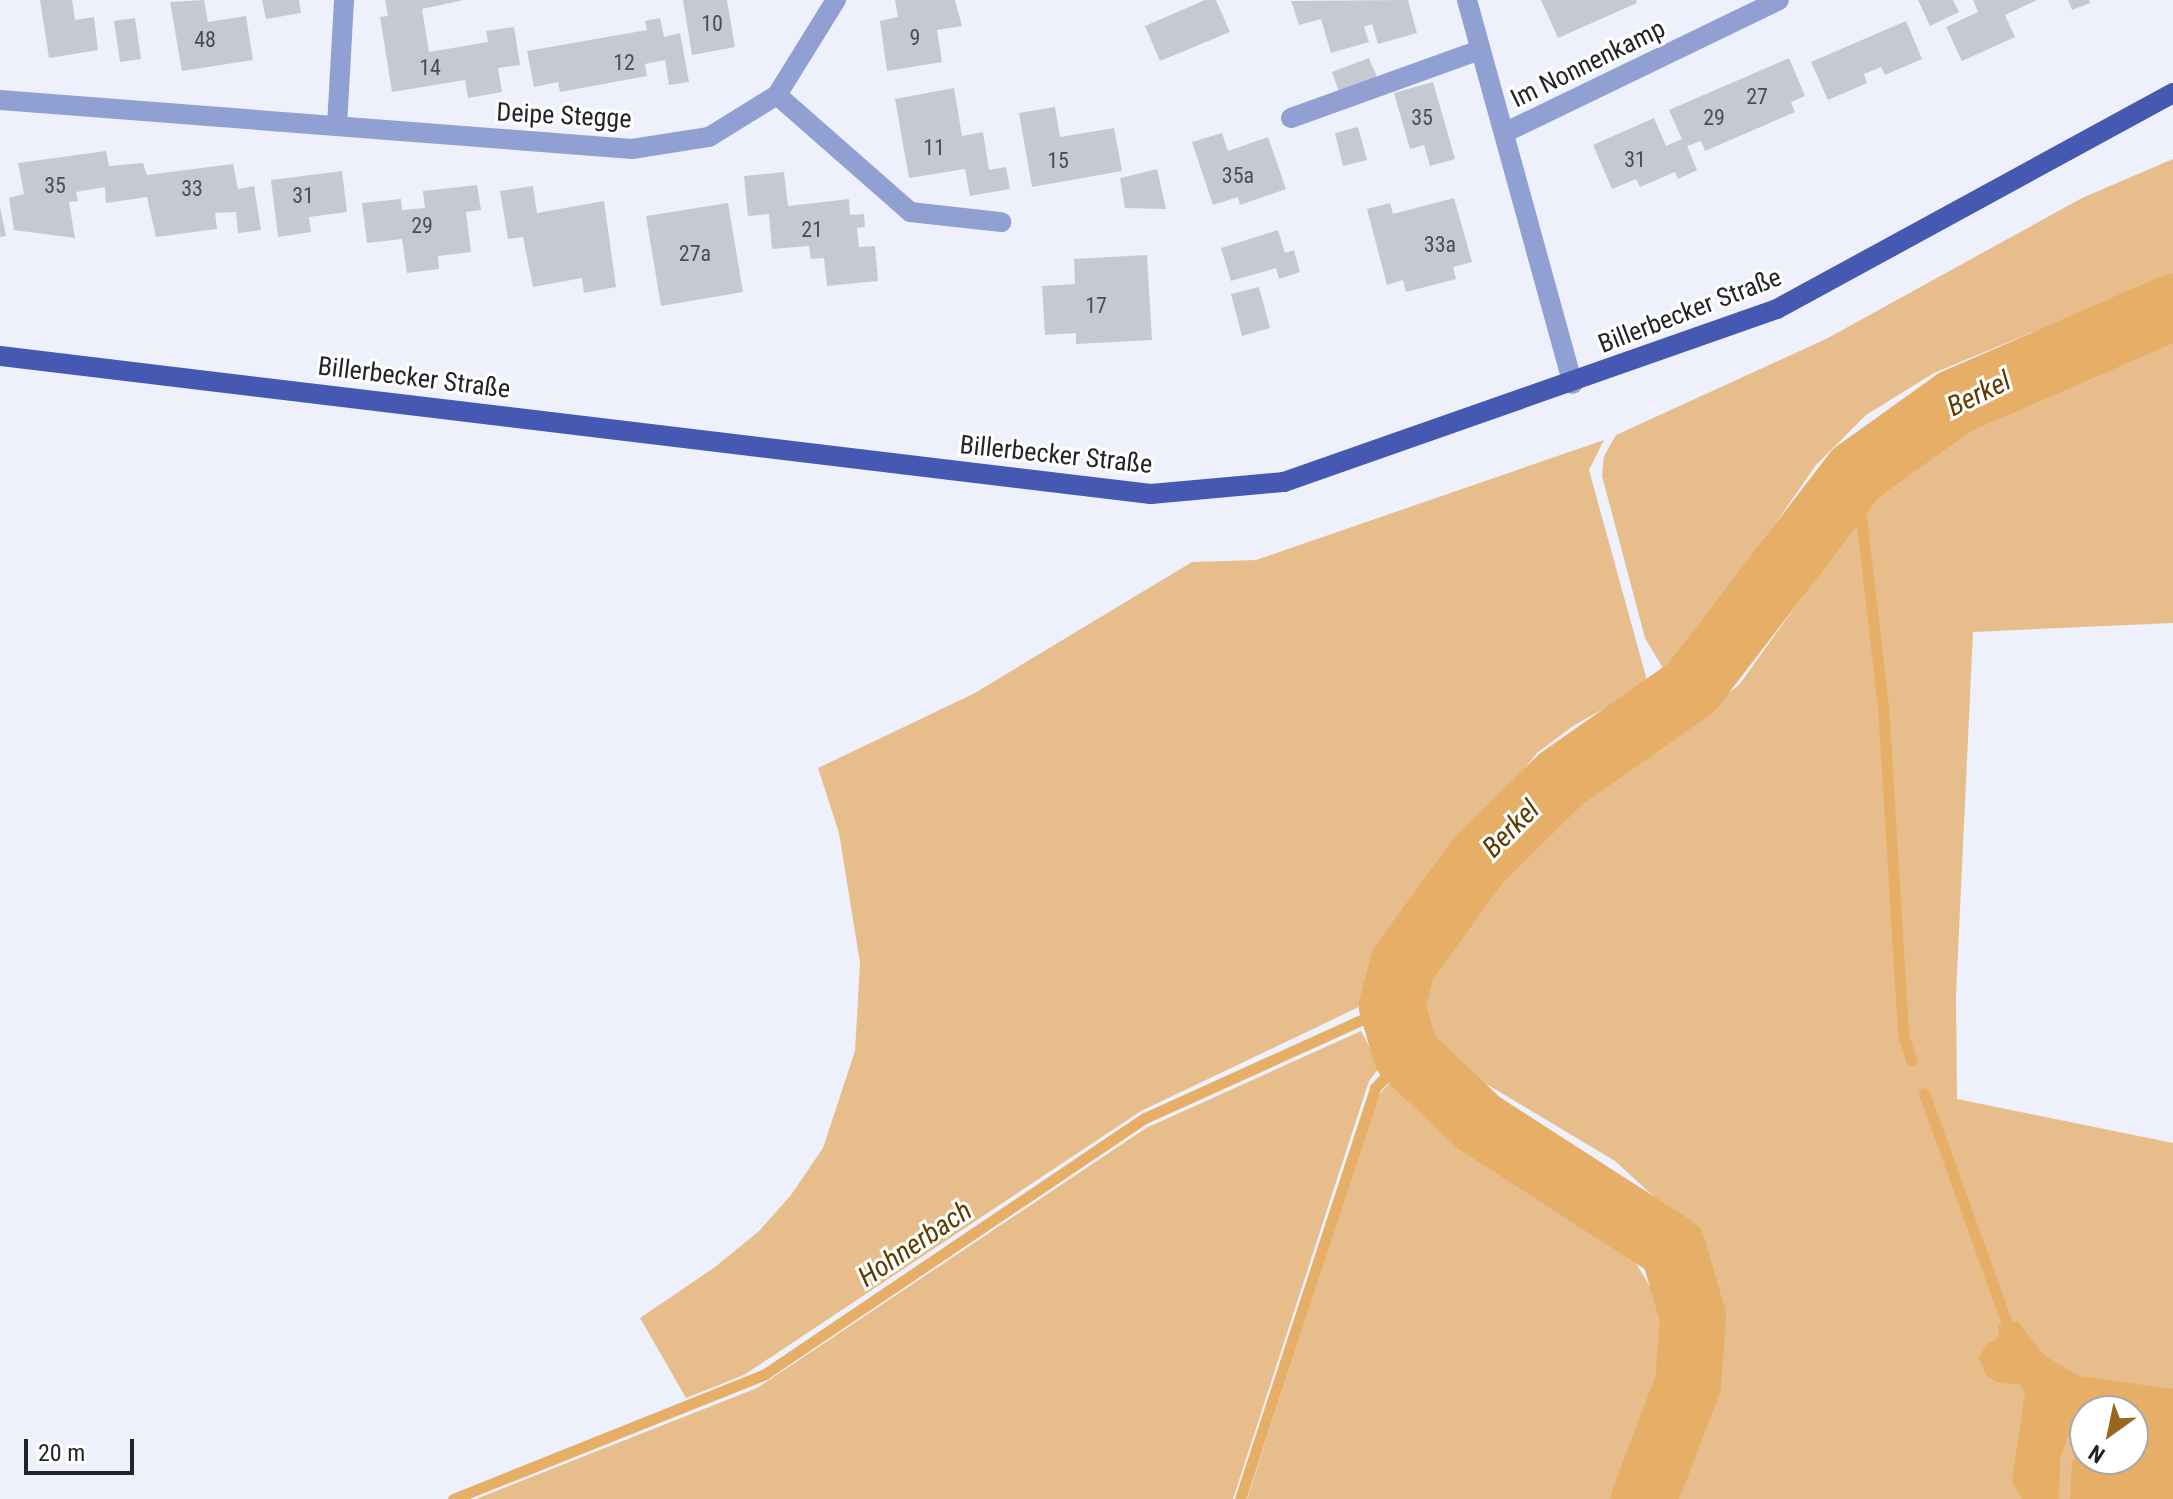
<!DOCTYPE html>
<meta charset="utf-8">
<style>
body{margin:0}
#map{position:relative;width:2173px;height:1499px;overflow:hidden;background:#eef1fb;font-family:"Roboto Condensed",sans-serif}
div>[style]{position:absolute}
[style*='--x']{left:calc(var(--x)*1px);top:calc(var(--y)*1px);width:calc(var(--w)*1px);rotate:calc(var(--a)*1deg)}
.green>*{inset:0;background:#e7be8b}
.water>*{inset:0;background:#e6ae67}
.stream>*{height:11px;margin:-5.5px;padding:0 5.5px;transform-origin:5.5px;border-radius:5.5px;background:#e6ae67}
.river>*{height:66px;margin:-33px;padding:0 33px;transform-origin:33px;border-radius:33px;background:#e6ae67}
.building>*{inset:0;background:#c6c9d2}
.minor>*{height:20px;margin:-10px;padding:0 10px;transform-origin:10px;border-radius:10px;background:#91a0d3}
.major>*{height:20px;margin:-10px;padding:0 10px;transform-origin:10px;border-radius:10px;background:#4559b3}
span{translate:-50% -50%;white-space:nowrap;text-align:center;line-height:1.15;-webkit-text-stroke:6px #fff;paint-order:stroke}
.number-label{font-size:22px;color:#4c4d52}
.number-label span{-webkit-text-stroke-width:0}
.street-label{font-size:26px;color:#232428}
.water-label{font-size:28px;color:#5f3b00;font-style:italic}
.north{position:absolute;left:2069px;top:1395px;width:80px;height:80px;box-sizing:border-box;background:#fff;border:2px solid #a7a7a9;border-radius:50%;rotate:213deg;font-size:22px;font-weight:700;line-height:32px;text-align:center;color:#232428}
.north::after{content:'';display:block;margin:auto;width:28px;height:36px;background:#99671b;clip-path:polygon(50% 0,100% 100%,50% 72%,0 100%)}
.scale{position:absolute;left:24px;top:1439px;width:110px;height:36px;box-sizing:border-box;border:4px solid #232428;border-top:0;padding-left:10px;font-size:24px;line-height:28px;white-space:nowrap;color:#232428;-webkit-text-stroke:6px #fff;paint-order:stroke}
</style>
<div id="map">
<div class="green">
<div style="clip-path:polygon(2173px 159px,2173px 274px,1934px 373px,1866px 415px,1816px 465px,1708px 621px,1664px 670px,1645px 638px,1602px 476px,1604px 456px,1616px 435px,1826px 339px,2082px 198px)"></div>
<div style="clip-path:polygon(evenodd,2173px 337px,2173px 623px,1973px 632px,1956px 995px,1957px 1099px,2173px 1143px,2173px 1499px,1679px 1499px,1716px 1396px,1723px 1320px,1711px 1265px,1698px 1237px,1615px 1161px,1458px 1067px,1431px 1041px,1417px 1013px,1423px 976px,1550px 826px,1629px 755px,1689px 723px,1739px 685px,1881px 487px,1932px 445px,1968px 426px,2173px 337px,2085px 1411px,2133px 1411px,2133px 1459px,2085px 1459px,2085px 1411px)"></div>
<div style="clip-path:polygon(1604px 440px,1589px 470px,1648px 684px,1573px 726px,1537px 753px,1420px 901px,1387px 951px,1363px 1005px,1141px 1111px,744px 1375px,686px 1398px,640px 1318px,715px 1267px,759px 1231px,791px 1195px,823px 1148px,855px 1051px,860px 963px,839px 833px,818px 768px,973px 694px,1192px 562px,1256px 560px)"></div>
<div style="clip-path:polygon(1361px 1031px,1380px 1067px,1369px 1081px,1233px 1499px,476px 1499px,757px 1388px,1146px 1128px)"></div>
<div style="clip-path:polygon(1389px 1083px,1594px 1221px,1630px 1253px,1658px 1300px,1662px 1348px,1654px 1395px,1613px 1499px,1247px 1499px,1378px 1096px)"></div>
</div>
<div class="water">
<div style="clip-path:polygon(2017px 1321px,2045px 1356px,2079px 1376px,2173px 1389px,2173px 1499px,2070px 1499px,2072px 1463px,2085px 1434px,2085px 1459px,2133px 1459px,2133px 1411px,2085px 1411px,2085px 1423px,2074px 1419px,2060px 1458px,2059px 1499px,2022px 1499px,2012px 1481px,2025px 1393px,2021px 1385px,1996px 1382px,1986px 1375px,1979px 1357px,1986px 1345px,1999px 1337px,1998px 1325px)"></div>
</div>
<div class="stream">
<div style="--x:1856;--y:473;--w:234;--a:83.4"></div>
<div style="--x:1883;--y:705;--w:330;--a:86.5"></div>
<div style="--x:1903;--y:1034;--w:28;--a:73"></div>
<div style="--x:1924;--y:1093;--w:245;--a:70.2"></div>
<div style="--x:453;--y:1499;--w:336;--a:-21.8"></div>
<div style="--x:765;--y:1374;--w:458;--a:-34"></div>
<div style="--x:1145;--y:1118;--w:271;--a:-24.4"></div>
<div style="--x:1240;--y:1499;--w:433;--a:-71.8"></div>
<div style="--x:1375;--y:1088;--w:46;--a:-47.6"></div>
</div>
<div class="river">
<div style="--x:1644;--y:1499;--w:123;--a:-69.1"></div>
<div style="--x:1688;--y:1384;--w:67;--a:-85.7"></div>
<div style="--x:1693;--y:1317;--w:72;--a:-106.2"></div>
<div style="--x:1673;--y:1248;--w:231;--a:-147.2"></div>
<div style="--x:1479;--y:1123;--w:100;--a:-136.6"></div>
<div style="--x:1406;--y:1054;--w:50;--a:-106.3"></div>
<div style="--x:1392;--y:1006;--w:43;--a:-75.3"></div>
<div style="--x:1403;--y:964;--w:126;--a:-54"></div>
<div style="--x:1477;--y:862;--w:118;--a:-44.7"></div>
<div style="--x:1561;--y:779;--w:159;--a:-35"></div>
<div style="--x:1691;--y:688;--w:271;--a:-52.5"></div>
<div style="--x:1856;--y:473;--w:122;--a:-35.6"></div>
<div style="--x:1955;--y:402;--w:238;--a:-23.5"></div>
</div>
<div class="building">
<div style="clip-path:polygon(40px 0,72px 0,75px 20px,94px 17px,98px 50px,49px 58px)"></div>
<div style="clip-path:polygon(204px 0,208px 22px,246px 16px,253px 60px,182px 71px,170px 2px)"></div>
<div style="clip-path:polygon(262px 0,299px 0,301px 13px,266px 19px)"></div>
<div style="clip-path:polygon(385px 0,464px 0,422px 9px,429px 52px,488px 42px,486px 31px,514px 27px,520px 65px,498px 68px,502px 92px,468px 98px,465px 80px,392px 92px,380px 17px,388px 16px)"></div>
<div style="clip-path:polygon(683px 0,727px 0,735px 47px,692px 55px)"></div>
<div style="clip-path:polygon(895px 0,955px 0,962px 26px,937px 30px,942px 62px,887px 71px,880px 21px,898px 17px)"></div>
<div style="clip-path:polygon(1205px 0,1216px 0,1230px 32px,1160px 61px,1145px 26px)"></div>
<div style="clip-path:polygon(1408px 0,1417px 33px,1378px 44px,1372px 24px,1364px 27px,1369px 42px,1331px 53px,1321px 19px,1299px 25px,1291px 1px)"></div>
<div style="clip-path:polygon(1541px 0,1636px 0,1637px 3px,1558px 38px)"></div>
<div style="clip-path:polygon(1918px 0,1953px 0,1959px 12px,1930px 26px)"></div>
<div style="clip-path:polygon(1973px 0,2037px 0,2005px 15px,2015px 37px,1962px 61px,1946px 27px,1978px 12px)"></div>
<div style="clip-path:polygon(2068px 0,2089px 0,2090px 3px,2072px 10px)"></div>
<div style="clip-path:polygon(135px 18px,141px 59px,120px 62px,114px 21px)"></div>
<div style="clip-path:polygon(660px 18px,664px 37px,680px 33px,689px 82px,669px 85px,665px 60px,645px 64px,647px 76px,560px 92px,558px 82px,534px 87px,527px 51px,647px 30px,645px 21px)"></div>
<div style="clip-path:polygon(1906px 21px,1922px 59px,1885px 75px,1881px 67px,1864px 74px,1867px 83px,1828px 100px,1811px 62px)"></div>
<div style="clip-path:polygon(1369px 58px,1377px 77px,1339px 92px,1332px 72px)"></div>
<div style="clip-path:polygon(1789px 58px,1805px 96px,1791px 102px,1795px 112px,1705px 151px,1701px 141px,1687px 146px,1697px 170px,1678px 179px,1675px 172px,1640px 187px,1636px 179px,1612px 189px,1593px 145px,1654px 118px,1666px 146px,1682px 139px,1669px 110px)"></div>
<div style="clip-path:polygon(1433px 82px,1455px 159px,1430px 166px,1424px 145px,1410px 149px,1394px 93px)"></div>
<div style="clip-path:polygon(954px 88px,962px 136px,983px 132px,989px 170px,1006px 167px,1010px 189px,970px 196px,965px 169px,909px 178px,895px 99px)"></div>
<div style="clip-path:polygon(1055px 107px,1060px 137px,1114px 128px,1122px 171px,1032px 187px,1019px 113px)"></div>
<div style="clip-path:polygon(1358px 127px,1367px 160px,1343px 166px,1335px 133px)"></div>
<div style="clip-path:polygon(1222px 133px,1228px 151px,1268px 137px,1286px 189px,1240px 205px,1238px 197px,1213px 205px,1192px 142px)"></div>
<div style="clip-path:polygon(106px 151px,109px 166px,143px 163px,147px 175px,233px 164px,238px 189px,254px 186px,261px 230px,238px 233px,236px 212px,215px 213px,217px 229px,156px 237px,147px 197px,106px 203px,105px 187px,76px 192px,78px 201px,69px 202px,75px 238px,14px 230px,9px 198px,24px 194px,18px 163px)"></div>
<div style="clip-path:polygon(1157px 169px,1166px 209px,1125px 208px,1120px 178px)"></div>
<div style="clip-path:polygon(342px 171px,347px 212px,309px 217px,311px 232px,278px 237px,271px 180px)"></div>
<div style="clip-path:polygon(784px 172px,788px 206px,849px 199px,850px 215px,864px 214px,865px 227px,857px 228px,859px 247px,875px 246px,878px 281px,827px 286px,824px 258px,811px 259px,809px 246px,772px 249px,769px 214px,748px 216px,744px 176px)"></div>
<div style="clip-path:polygon(477px 185px,481px 210px,466px 212px,471px 252px,438px 256px,439px 269px,407px 273px,402px 239px,367px 243px,362px 203px,401px 199px,402px 210px,425px 208px,423px 191px)"></div>
<div style="clip-path:polygon(533px 186px,537px 213px,604px 201px,616px 287px,584px 293px,582px 278px,533px 287px,523px 237px,508px 239px,500px 191px)"></div>
<div style="clip-path:polygon(1454px 198px,1472px 262px,1453px 267px,1456px 279px,1406px 292px,1403px 280px,1387px 285px,1367px 209px,1390px 203px,1393px 214px)"></div>
<div style="clip-path:polygon(728px 203px,743px 292px,661px 306px,646px 216px)"></div>
<div style="clip-path:polygon(0 207px,6px 236px,0 237px)"></div>
<div style="clip-path:polygon(1278px 230px,1285px 253px,1294px 250px,1300px 272px,1279px 279px,1276px 268px,1231px 281px,1221px 248px)"></div>
<div style="clip-path:polygon(1147px 255px,1152px 340px,1076px 344px,1076px 333px,1045px 335px,1042px 286px,1075px 284px,1074px 259px)"></div>
<div style="clip-path:polygon(1259px 287px,1270px 328px,1242px 336px,1231px 294px)"></div>
</div>
<div class="minor">
<div style="--x:1467;--y:0;--w:398;--a:74.6"></div>
<div style="--x:777;--y:95;--w:177;--a:41.3"></div>
<div style="--x:910;--y:212;--w:92;--a:6.3"></div>
<div style="--x:0;--y:100;--w:634;--a:4.43"></div>
<div style="--x:632;--y:149;--w:78;--a:-8.9"></div>
<div style="--x:709;--y:137;--w:80;--a:-31.7"></div>
<div style="--x:777;--y:95;--w:112;--a:-58.2"></div>
<div style="--x:1291;--y:118;--w:201;--a:-19.8"></div>
<div style="--x:337;--y:126;--w:126;--a:-86.8"></div>
<div style="--x:1506;--y:132;--w:303;--a:-25.8"></div>
</div>
<div class="major">
<div style="--x:0;--y:356;--w:1159;--a:6.84"></div>
<div style="--x:1151;--y:494;--w:134;--a:-5.2"></div>
<div style="--x:1284;--y:482;--w:522;--a:-19.34"></div>
<div style="--x:1777;--y:309;--w:451;--a:-28.6"></div>
</div>
<div class="number-label">
<span style="left:712px;top:24px">10</span>
<span style="left:915px;top:38px">9</span>
<span style="left:205px;top:40px">48</span>
<span style="left:624px;top:63px">12</span>
<span style="left:430px;top:68px">14</span>
<span style="left:1757px;top:97px">27</span>
<span style="left:1422px;top:118px">35</span>
<span style="left:1714px;top:118px">29</span>
<span style="left:934px;top:148px">11</span>
<span style="left:1635px;top:160px">31</span>
<span style="left:1058px;top:161px">15</span>
<span style="left:1238px;top:176px">35a</span>
<span style="left:55px;top:186px">35</span>
<span style="left:192px;top:189px">33</span>
<span style="left:303px;top:196px">31</span>
<span style="left:422px;top:226px">29</span>
<span style="left:812px;top:230px">21</span>
<span style="left:1440px;top:245px">33a</span>
<span style="left:695px;top:254px">27a</span>
<span style="left:1096px;top:306px">17</span>
</div>
<div class="street-label">
<span style="left:1588px;top:64px;rotate:-26deg">Im Nonnenkamp</span>
<span style="left:564px;top:116px;rotate:3deg">Deipe Stegge</span>
<span style="left:1690px;top:311px;rotate:-21deg">Billerbecker Straße</span>
<span style="left:414px;top:378px;rotate:7deg">Billerbecker Straße</span>
<span style="left:1056px;top:455px;rotate:6deg">Billerbecker Straße</span>
</div>
<div class="water-label">
<span style="left:1979px;top:394px;rotate:-26deg">Berkel</span>
<span style="left:1511px;top:829px;rotate:-45deg">Berkel</span>
<span style="left:915px;top:1244px;rotate:-34deg">Hohnerbach</span>
</div>
<div class="north">N</div>
<div class="scale">20 m</div>
</div>
